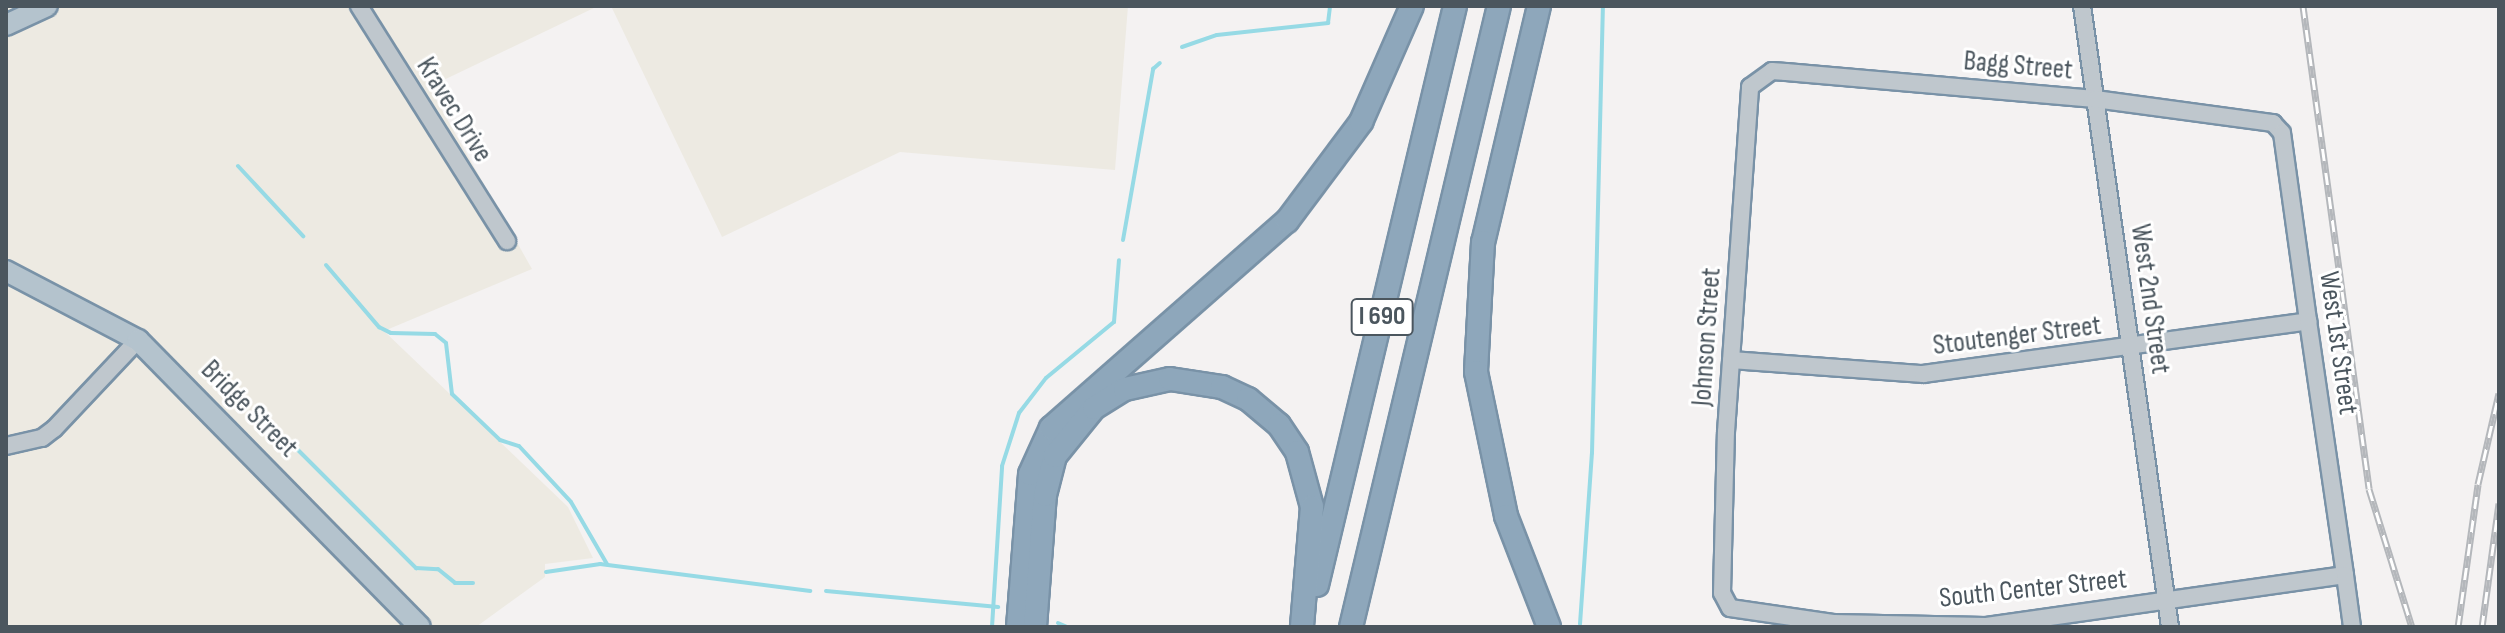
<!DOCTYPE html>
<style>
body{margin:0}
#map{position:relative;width:2505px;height:633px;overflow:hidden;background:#f4f2f2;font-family:"Sofia Sans Condensed",sans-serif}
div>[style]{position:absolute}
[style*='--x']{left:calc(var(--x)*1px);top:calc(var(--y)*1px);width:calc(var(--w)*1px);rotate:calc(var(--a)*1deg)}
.commercial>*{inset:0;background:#edeae2}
.stream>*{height:4px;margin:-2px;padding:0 2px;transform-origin:2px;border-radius:2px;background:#96dae5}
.roads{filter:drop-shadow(2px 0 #7992a7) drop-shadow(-2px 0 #7992a7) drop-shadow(0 2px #7992a7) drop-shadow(0 -2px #7992a7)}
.minor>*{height:16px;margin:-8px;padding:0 8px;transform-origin:8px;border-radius:8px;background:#bfc7cd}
.major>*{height:20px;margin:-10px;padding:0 10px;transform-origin:10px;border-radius:10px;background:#b4c3cd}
.highway>*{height:22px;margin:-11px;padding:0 11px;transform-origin:11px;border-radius:11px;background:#8ea7bb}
.rail>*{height:7px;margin-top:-3.5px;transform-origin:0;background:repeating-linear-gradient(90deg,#fff 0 12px,#b4b7bb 0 24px);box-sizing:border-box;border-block:2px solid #b4b7bb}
span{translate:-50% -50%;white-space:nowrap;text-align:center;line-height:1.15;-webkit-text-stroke:6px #fff;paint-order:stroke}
.shield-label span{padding:2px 6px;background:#fff;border:2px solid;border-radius:6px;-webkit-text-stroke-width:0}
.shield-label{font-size:26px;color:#4b565e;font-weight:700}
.street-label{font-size:28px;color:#4b565e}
.frame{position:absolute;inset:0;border:8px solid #4b565e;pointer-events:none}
</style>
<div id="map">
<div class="commercial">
<div style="clip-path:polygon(6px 6px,598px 6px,429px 87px,532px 269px,384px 331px,568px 507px,593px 558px,545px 564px,545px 577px,476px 627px,6px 627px)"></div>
<div style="clip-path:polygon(611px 6px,1128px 6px,1115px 170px,900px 152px,722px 237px)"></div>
</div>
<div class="stream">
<div style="--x:1182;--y:47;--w:37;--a:-19"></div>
<div style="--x:1217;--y:35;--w:112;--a:-6.2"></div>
<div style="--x:1328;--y:23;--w:17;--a:-83"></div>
<div style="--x:238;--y:166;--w:96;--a:47.1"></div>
<div style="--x:1123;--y:240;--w:174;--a:-80"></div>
<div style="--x:1153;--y:69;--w:9;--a:-41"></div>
<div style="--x:326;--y:265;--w:82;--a:49.5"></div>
<div style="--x:379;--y:327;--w:13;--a:27"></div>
<div style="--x:391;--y:333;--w:44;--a:1.3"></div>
<div style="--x:435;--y:334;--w:14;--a:39"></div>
<div style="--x:446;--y:343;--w:51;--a:83.3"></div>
<div style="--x:452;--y:394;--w:66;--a:43.8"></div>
<div style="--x:500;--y:440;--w:20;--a:18"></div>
<div style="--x:519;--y:446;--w:76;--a:47.1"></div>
<div style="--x:571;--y:502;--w:72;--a:59.9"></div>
<div style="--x:294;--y:446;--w:173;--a:45"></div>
<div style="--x:416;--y:568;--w:22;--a:3"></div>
<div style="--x:438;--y:569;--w:22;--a:39"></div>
<div style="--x:455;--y:583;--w:18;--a:0"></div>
<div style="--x:546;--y:572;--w:55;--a:-8.4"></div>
<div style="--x:600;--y:564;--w:212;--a:7.3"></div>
<div style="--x:826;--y:591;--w:173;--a:5.3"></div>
<div style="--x:1058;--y:623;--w:10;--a:24"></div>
<div style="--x:1580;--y:624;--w:171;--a:-86"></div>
<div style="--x:1592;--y:453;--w:447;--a:-88.6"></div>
<div style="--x:992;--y:627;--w:161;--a:-86.4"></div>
<div style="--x:1002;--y:466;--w:56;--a:-72.2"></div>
<div style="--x:1019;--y:413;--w:44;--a:-52.4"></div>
<div style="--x:1046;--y:378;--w:88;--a:-39.5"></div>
<div style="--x:1114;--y:322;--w:62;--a:-85.4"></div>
</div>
<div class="roads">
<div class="minor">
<div style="--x:359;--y:6;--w:278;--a:57.8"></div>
<div style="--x:2082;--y:6;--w:627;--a:81.93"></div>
<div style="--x:1731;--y:360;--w:193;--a:4.2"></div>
<div style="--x:1923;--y:374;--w:389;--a:-7.8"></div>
<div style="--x:6;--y:446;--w:37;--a:-13"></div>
<div style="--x:42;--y:438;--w:15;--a:-37"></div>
<div style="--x:54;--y:429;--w:122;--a:-46.7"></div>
<div style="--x:2345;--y:575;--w:364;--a:171.9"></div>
<div style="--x:1985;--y:626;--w:152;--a:-178.9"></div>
<div style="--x:1833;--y:623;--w:104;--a:-171.7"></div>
<div style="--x:1730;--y:608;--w:17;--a:-118"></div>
<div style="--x:1722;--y:593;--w:161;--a:-88.6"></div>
<div style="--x:1726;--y:432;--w:346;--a:-86"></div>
<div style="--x:1750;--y:87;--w:27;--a:-36"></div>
<div style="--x:1772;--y:71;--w:14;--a:4"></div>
<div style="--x:1786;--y:72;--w:310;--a:5"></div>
<div style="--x:2095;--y:99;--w:180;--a:7.7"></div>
<div style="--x:2273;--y:123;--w:13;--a:48"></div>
<div style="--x:2282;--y:133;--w:190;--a:82.1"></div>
<div style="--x:2308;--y:321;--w:257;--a:81.7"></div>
<div style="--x:2345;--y:575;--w:52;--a:82.3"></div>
</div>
<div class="major">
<div style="--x:6;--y:25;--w:45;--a:-24.9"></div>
<div style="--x:6;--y:271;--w:149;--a:27.6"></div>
<div style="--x:138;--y:340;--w:402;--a:45.5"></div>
</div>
<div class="highway">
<div style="--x:1539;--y:6;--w:243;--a:103.3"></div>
<div style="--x:1483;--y:242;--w:130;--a:93.1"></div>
<div style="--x:1476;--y:372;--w:147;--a:78.2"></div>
<div style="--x:1506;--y:516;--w:119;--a:68.8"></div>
<div style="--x:1317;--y:585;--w:595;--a:-76.59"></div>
<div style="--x:1018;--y:627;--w:153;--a:-85.5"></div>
<div style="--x:1030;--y:474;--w:51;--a:-65.5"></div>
<div style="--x:1051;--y:428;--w:314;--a:-41.3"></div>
<div style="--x:1287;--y:221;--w:124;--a:-53.2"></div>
<div style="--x:1361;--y:122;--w:127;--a:-66.3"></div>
<div style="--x:1035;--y:627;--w:132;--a:-85.7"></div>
<div style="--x:1045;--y:495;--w:40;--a:-75.6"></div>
<div style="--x:1055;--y:456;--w:62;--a:-50.9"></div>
<div style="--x:1094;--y:408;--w:36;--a:-32"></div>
<div style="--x:1125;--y:389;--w:46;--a:-12.5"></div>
<div style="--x:1170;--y:379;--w:53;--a:8.7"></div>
<div style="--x:1222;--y:387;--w:29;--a:25"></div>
<div style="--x:1248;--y:399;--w:40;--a:40"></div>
<div style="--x:1279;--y:425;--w:32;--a:56"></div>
<div style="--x:1297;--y:452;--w:57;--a:74.7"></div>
<div style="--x:1312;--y:507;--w:120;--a:94.8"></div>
<div style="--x:1351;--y:627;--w:638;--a:-76.6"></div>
</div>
</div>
<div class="rail">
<div style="--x:2303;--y:6;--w:487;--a:82.2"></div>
<div style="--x:2369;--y:489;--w:145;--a:72.7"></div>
<div style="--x:2458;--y:627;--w:144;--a:-82"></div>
<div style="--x:2478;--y:484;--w:93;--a:-77"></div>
<div style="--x:2482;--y:627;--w:125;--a:-82.2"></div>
</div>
<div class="shield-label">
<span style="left:1382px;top:317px">I 690</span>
</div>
<div class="street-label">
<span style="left:2018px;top:66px;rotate:5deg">Bagg Street</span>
<span style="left:454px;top:110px;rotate:58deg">Kravec Drive</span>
<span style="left:2150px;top:299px;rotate:82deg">West 2nd Street</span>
<span style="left:2017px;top:336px;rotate:-7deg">Stoutenger Street</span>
<span style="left:1707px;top:337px;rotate:-86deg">Johnson Street</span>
<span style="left:2338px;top:343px;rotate:82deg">West 1st Street</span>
<span style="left:249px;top:409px;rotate:45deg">Bridge Street</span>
<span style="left:2033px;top:589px;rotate:-6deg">South Center Street</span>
</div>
<div class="frame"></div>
</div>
